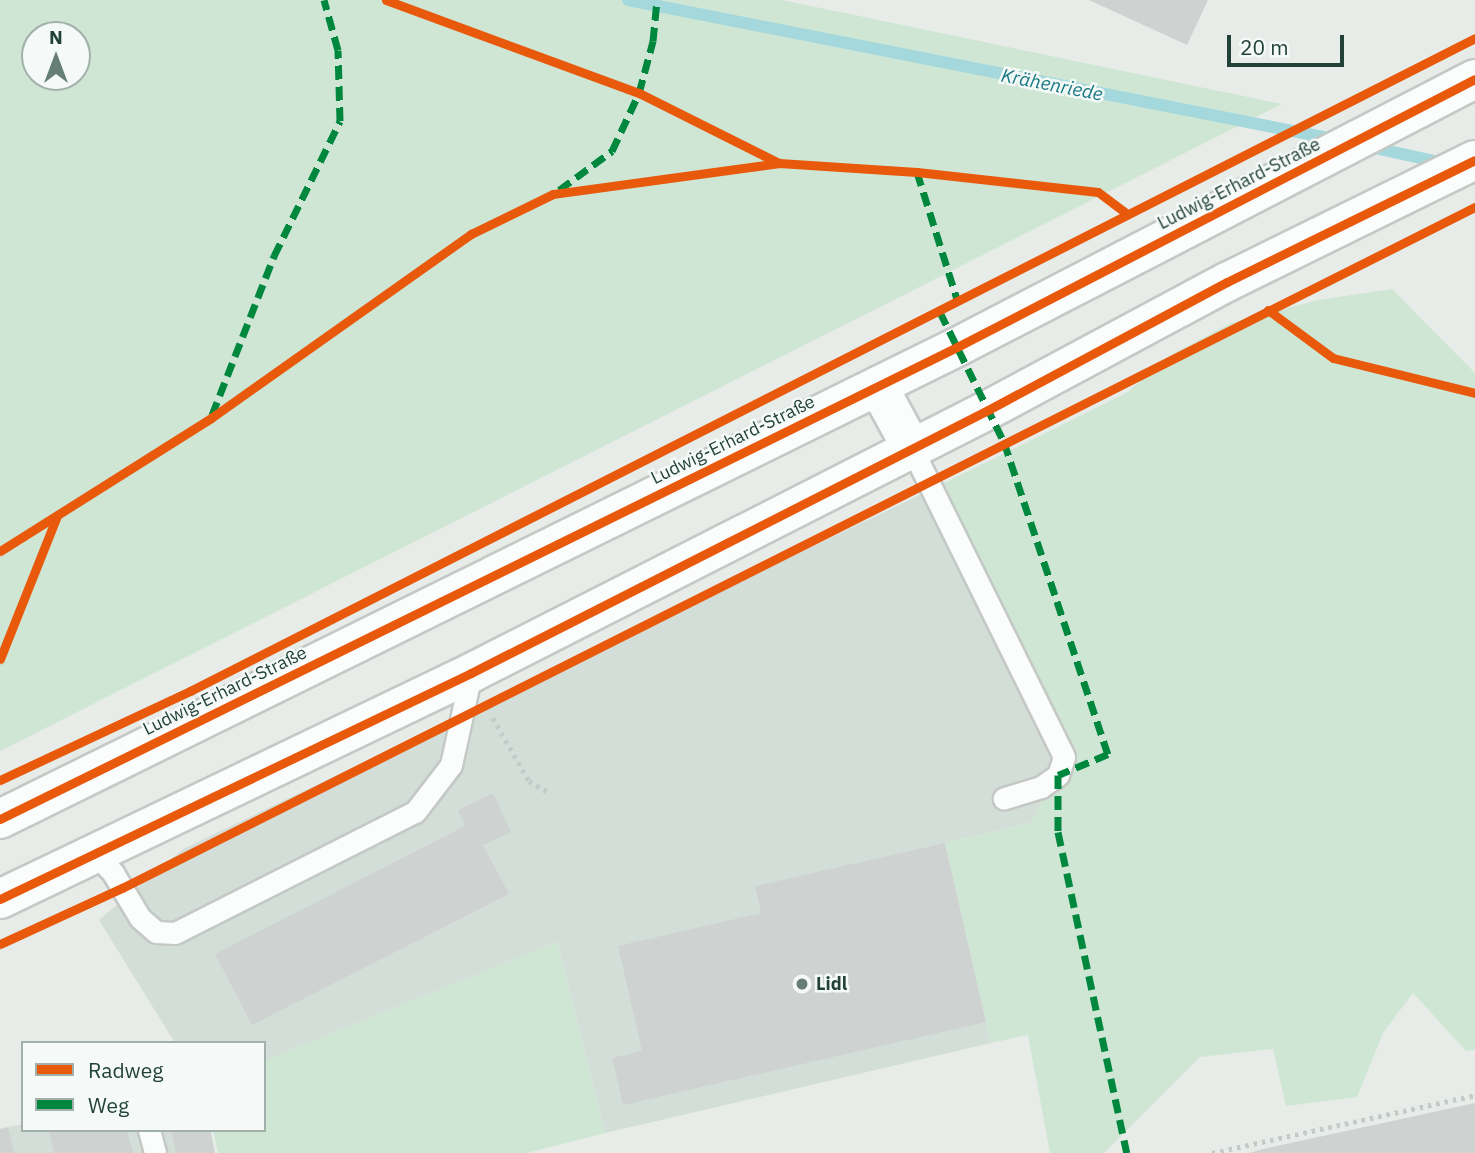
<!DOCTYPE html>
<meta charset="utf-8">
<style>
body{margin:0}
#map{position:relative;width:1475px;height:1153px;overflow:hidden;background:#e7ece9;font-family:"IBM Plex Sans",sans-serif}
div>[style]{position:absolute}
[style*='--x']{left:calc(var(--x)*1px);top:calc(var(--y)*1px);width:calc(var(--w)*1px);rotate:calc(var(--a)*1deg)}
.built>*{inset:0;background:#d4ded9}
.green>*{inset:0;background:#cfe6d5}
.stream>*{height:12px;margin:-6px;padding:0 6px;transform-origin:6px;border-radius:6px;background:#a5d8dc}
.building>*{inset:0;background:#ced3d1}
.path>*{height:4.5px;margin-top:-2.25px;transform-origin:0;background:repeating-linear-gradient(90deg,#c2cbc7 0 3.5px,transparent 0 8.5px)}
.roads{filter:drop-shadow(2px 0 #c4c9c6) drop-shadow(-2px 0 #c4c9c6) drop-shadow(0 2px #c4c9c6) drop-shadow(0 -2px #c4c9c6)}
.service>*{height:21px;margin:-10.5px;padding:0 10.5px;transform-origin:10.5px;border-radius:10.5px;background:#fbfcfc}
.tertiary>*{height:38px;margin:-19px;padding:0 19px;transform-origin:19px;border-radius:19px;background:#fbfcfc}
.secondary>*{height:38px;margin:-19px;padding:0 19px;transform-origin:19px;border-radius:19px;background:#fbfcfc}
.quiet>*{height:7px;margin-top:-3.5px;transform-origin:0;background:repeating-linear-gradient(90deg,#00873e 0 14px,transparent 0 21px)}
.cycleway>*{height:9px;margin:-4.5px;padding:0 4.5px;transform-origin:4.5px;border-radius:4.5px;background:#e8590c}
.dots>*{width:19px;height:19px;translate:-50% -50%;box-sizing:border-box;border:4px solid #f5faf8;border-radius:50%}
span{translate:-50% -50%;white-space:nowrap;text-align:center;line-height:1.15;-webkit-text-stroke:5px #f5faf8;paint-order:stroke}
.street-label{font-size:18px;color:#224237}
.poi-label{font-size:18px;color:#224237;font-weight:700}
.left{translate:0 -50%;text-align:left}
.water-label{font-size:19px;color:#177783;font-style:italic}
.legend{position:absolute;left:21px;top:1041px;width:245px;height:91px;box-sizing:border-box;background:#f5faf8;border:2px solid #a1b0ab;margin:0;padding:9px 12px;list-style:none;font-size:21px;color:#224237}
.legend li{display:flex;align-items:center;gap:14px;height:35px}
.legend b{width:35px;border:2px solid #a1b0ab}
.north{position:absolute;left:21px;top:21px;width:70px;height:70px;box-sizing:border-box;background:#f5faf8;border:2px solid #a1b0ab;border-radius:50%;rotate:0deg;font-size:19px;font-weight:700;line-height:28px;text-align:center;color:#224237}
.north::after{content:'';display:block;margin:auto;width:24px;height:32px;background:#677e75;clip-path:polygon(50% 0,100% 100%,50% 72%,0 100%)}
.scale{position:absolute;left:1227px;top:35px;width:117px;height:32px;box-sizing:border-box;border:4px solid #224237;border-top:0;padding-left:9px;font-size:21px;line-height:24px;white-space:nowrap;color:#224237;-webkit-text-stroke:5px #f5faf8;paint-order:stroke}
</style>
<div id="map">
<div class="built">
<div style="clip-path:polygon(932px 489px,1064px 757px,1031px 823px,945px 843px,991px 1043px,605px 1133px,557px 942px,264px 1061px,264px 1043px,175px 1043px,99px 920px,183px 849px)"></div>
<div style="clip-path:polygon(23px 1124px,23px 1130px,210px 1130px,215px 1153px,0 1153px,0 1129px)"></div>
</div>
<div class="green">
<div style="clip-path:polygon(evenodd,0 0,782px 0,1282px 104px,0 751px,0 0,77px 35px,77px 77px,35px 77px,35px 35px,77px 35px)"></div>
<div style="clip-path:polygon(1392px 289px,1475px 373px,1475px 1050px,1466px 1051px,1413px 993px,1383px 1033px,1357px 1097px,1286px 1106px,1273px 1049px,1200px 1057px,1104px 1153px,1050px 1153px,1028px 1035px,991px 1043px,945px 843px,1031px 823px,1064px 757px,932px 489px,1128px 392px,1167px 357px,1231px 323px,1318px 300px)"></div>
<div style="clip-path:polygon(557px 942px,605px 1133px,527px 1153px,218px 1153px,213px 1130px,264px 1130px,264px 1061px)"></div>
</div>
<div class="stream">
<div style="--x:628;--y:0;--w:724;--a:11.15"></div>
<div style="--x:1366;--y:146;--w:83;--a:12.5"></div>
</div>
<div class="building">
<div style="clip-path:polygon(1089px 0,1208px 0,1187px 45px)"></div>
<div style="clip-path:polygon(493px 793px,511px 832px,483px 845px,509px 894px,252px 1025px,215px 954px,465px 826px,458px 810px)"></div>
<div style="clip-path:polygon(945px 843px,986px 1022px,623px 1105px,612px 1058px,642px 1051px,618px 946px,761px 913px,755px 886px)"></div>
<div style="clip-path:polygon(1475px 1103px,1475px 1153px,1249px 1153px,1263px 1149px)"></div>
<div style="clip-path:polygon(8px 1127px,14px 1153px,0 1153px,0 1129px)"></div>
<div style="clip-path:polygon(49px 1130px,127px 1130px,133px 1153px,54px 1153px)"></div>
<div style="clip-path:polygon(171px 1130px,210px 1130px,215px 1153px,176px 1153px)"></div>
</div>
<div class="path">
<div style="--x:493;--y:718;--w:73;--a:60.3"></div>
<div style="--x:529;--y:781;--w:24;--a:30"></div>
<div style="--x:1212;--y:1153;--w:269;--a:-12.4"></div>
</div>
<div class="roads">
<div class="service">
<div style="--x:912;--y:449;--w:343;--a:63.7"></div>
<div style="--x:1064;--y:757;--w:19;--a:108"></div>
<div style="--x:1058;--y:775;--w:21;--a:145"></div>
<div style="--x:1041;--y:787;--w:39;--a:163"></div>
<div style="--x:94;--y:853;--w:28;--a:46"></div>
<div style="--x:113;--y:873;--w:52;--a:59"></div>
<div style="--x:140;--y:918;--w:21;--a:41"></div>
<div style="--x:156;--y:932;--w:19;--a:3"></div>
<div style="--x:175;--y:933;--w:269;--a:-26.8"></div>
<div style="--x:415;--y:812;--w:59;--a:-52.5"></div>
<div style="--x:451;--y:765;--w:94;--a:-77.7"></div>
<div style="--x:149;--y:1130;--w:24;--a:75"></div>
</div>
<div class="tertiary">
<div style="--x:878;--y:386;--w:72;--a:61.6"></div>
</div>
<div class="secondary">
<div style="--x:0;--y:819;--w:1067;--a:-26.25"></div>
<div style="--x:957;--y:347;--w:583;--a:-27.36"></div>
<div style="--x:0;--y:899;--w:522;--a:-25.63"></div>
<div style="--x:471;--y:673;--w:580;--a:-26.96"></div>
<div style="--x:988;--y:410;--w:271;--a:-28.2"></div>
<div style="--x:1227;--y:282;--w:276;--a:-26.2"></div>
</div>
</div>
<div class="quiet">
<div style="--x:917;--y:172;--w:136;--a:72.5"></div>
<div style="--x:559;--y:190;--w:66;--a:-36.3"></div>
<div style="--x:612;--y:151;--w:64;--a:-65"></div>
<div style="--x:639;--y:93;--w:54;--a:-74.9"></div>
<div style="--x:653;--y:41;--w:41;--a:-84.4"></div>
<div style="--x:940;--y:312;--w:145;--a:63.8"></div>
<div style="--x:1004;--y:442;--w:329;--a:71.6"></div>
<div style="--x:1108;--y:754;--w:54;--a:157.2"></div>
<div style="--x:1058;--y:775;--w:57;--a:90"></div>
<div style="--x:1058;--y:832;--w:328;--a:77.9"></div>
<div style="--x:212;--y:415;--w:171;--a:-68.7"></div>
<div style="--x:274;--y:256;--w:150;--a:-63.9"></div>
<div style="--x:340;--y:121;--w:71;--a:-91.6"></div>
<div style="--x:338;--y:50;--w:52;--a:-105.6"></div>
</div>
<div class="cycleway">
<div style="--x:386;--y:0;--w:270;--a:20.2"></div>
<div style="--x:639;--y:93;--w:157;--a:26.6"></div>
<div style="--x:779;--y:163;--w:138;--a:3.7"></div>
<div style="--x:917;--y:172;--w:182;--a:6.3"></div>
<div style="--x:1098;--y:192;--w:36;--a:37"></div>
<div style="--x:1268;--y:310;--w:81;--a:36.4"></div>
<div style="--x:1333;--y:358;--w:146;--a:13.8"></div>
<div style="--x:0;--y:551;--w:249;--a:-32.2"></div>
<div style="--x:211;--y:418;--w:319;--a:-35.3"></div>
<div style="--x:471;--y:234;--w:91;--a:-26"></div>
<div style="--x:553;--y:194;--w:228;--a:-7.8"></div>
<div style="--x:0;--y:659;--w:152;--a:-68.3"></div>
<div style="--x:0;--y:780;--w:210;--a:-25.1"></div>
<div style="--x:190;--y:691;--w:1441;--a:-26.94"></div>
<div style="--x:0;--y:819;--w:1067;--a:-26.25"></div>
<div style="--x:957;--y:347;--w:583;--a:-27.36"></div>
<div style="--x:0;--y:899;--w:522;--a:-25.63"></div>
<div style="--x:471;--y:673;--w:580;--a:-26.96"></div>
<div style="--x:988;--y:410;--w:271;--a:-28.2"></div>
<div style="--x:1227;--y:282;--w:276;--a:-26.2"></div>
<div style="--x:0;--y:944;--w:134;--a:-24.7"></div>
<div style="--x:122;--y:888;--w:1515;--a:-26.72"></div>
</div>
<div class="dots">
<div style="left:802px;top:984px;background:#677e75"></div>
</div>
<div class="street-label">
<span style="left:1239px;top:184px;rotate:-27deg">Ludwig-Erhard-Straße</span>
<span style="left:733px;top:440px;rotate:-26deg">Ludwig-Erhard-Straße</span>
<span style="left:225px;top:691px;rotate:-26deg">Ludwig-Erhard-Straße</span>
</div>
<div class="poi-label">
<span class="left" style="left:816px;top:984px">Lidl</span>
</div>
<div class="water-label">
<span style="left:1052px;top:85px;rotate:11deg">Krähenriede</span>
</div>
<ul class="legend">
<li><b style="height:9px;background:#e8590c"></b>Radweg</li>
<li><b style="height:9px;background:#00873e"></b>Weg</li>
</ul>
<div class="north">N</div>
<div class="scale">20 m</div>
</div>
